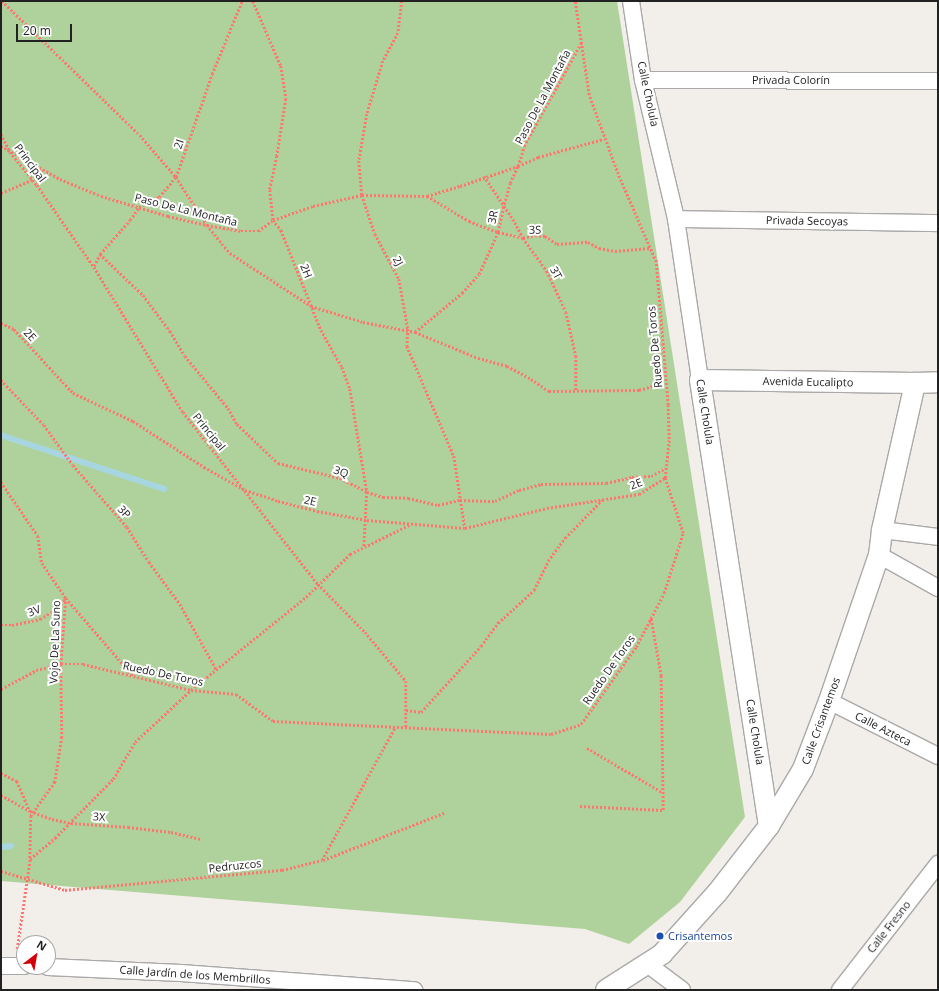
<!DOCTYPE html>
<meta charset="utf-8">
<style>
body{margin:0}
#map{position:relative;width:939px;height:991px;overflow:hidden;background:#f2eee9;font-family:"Open Sans",sans-serif}
div>[style]{position:absolute}
[style*='--x']{left:calc(var(--x)*1px);top:calc(var(--y)*1px);width:calc(var(--w)*1px);rotate:calc(var(--a)*1deg)}
.forest>*{inset:0;background:#afd29c}
.stream>*{height:5.5px;margin:-2.75px;padding:0 2.75px;transform-origin:2.75px;border-radius:2.75px;background:#a8d6e0}
.path>*{height:2.5px;margin-top:-1.25px;transform-origin:0;background:repeating-linear-gradient(90deg,#fe766e 0 2px,transparent 0 4px)}
.roads{filter:drop-shadow(1px 0 #a9a9a9) drop-shadow(-1px 0 #a9a9a9) drop-shadow(0 1px #a9a9a9) drop-shadow(0 -1px #a9a9a9)}
.minor>*{height:16px;margin:-8px;padding:0 8px;transform-origin:8px;border-radius:8px;background:#fff}
.tertiary>*{height:20px;margin:-10px;padding:0 10px;transform-origin:10px;border-radius:10px;background:#fff}
.dots>*{width:11px;height:11px;translate:-50% -50%;box-sizing:border-box;border:2px solid #fff;border-radius:50%}
span{translate:-50% -50%;white-space:nowrap;text-align:center;line-height:1.15;-webkit-text-stroke:4px #fff;paint-order:stroke}
.street-label{font-size:11px;color:#222}
.transit-label{font-size:11px;color:#164399}
.left{translate:0 -50%;text-align:left}
.frame{position:absolute;inset:0;border:2px solid #222;pointer-events:none}
.north{position:absolute;left:16px;top:935px;width:40px;height:40px;box-sizing:border-box;background:#fff;border:1px solid #a7a7a7;border-radius:50%;rotate:31deg;font-size:11px;font-weight:700;line-height:16px;text-align:center;color:#222}
.north::after{content:'';display:block;margin:auto;width:14px;height:18px;background:#d4000a;clip-path:polygon(50% 0,100% 100%,50% 72%,0 100%)}
.scale{position:absolute;left:16px;top:24px;width:56px;height:18px;box-sizing:border-box;border:2px solid #222;border-top:0;padding-left:5px;font-size:12px;line-height:14px;white-space:nowrap;color:#222;-webkit-text-stroke:3px #fff;paint-order:stroke}
</style>
<div id="map">
<div class="forest">
<div style="clip-path:polygon(1px 1px,617px 1px,745px 817px,680px 902px,629px 944px,585px 929px,1px 881px)"></div>
</div>
<div class="stream">
<div style="--x:1;--y:435;--w:172;--a:18.3"></div>
<div style="--x:1;--y:847;--w:10;--a:-6"></div>
</div>
<div class="path">
<div style="--x:2;--y:1;--w:192;--a:44.2"></div>
<div style="--x:140;--y:135;--w:55;--a:49.4"></div>
<div style="--x:176;--y:177;--w:57;--a:57.1"></div>
<div style="--x:207;--y:225;--w:36;--a:51"></div>
<div style="--x:230;--y:253;--w:97;--a:33.2"></div>
<div style="--x:311;--y:306;--w:54;--a:17.1"></div>
<div style="--x:363;--y:322;--w:53;--a:10.9"></div>
<div style="--x:415;--y:332;--w:68;--a:22.4"></div>
<div style="--x:478;--y:358;--w:30;--a:15"></div>
<div style="--x:507;--y:366;--w:27;--a:28"></div>
<div style="--x:531;--y:379;--w:22;--a:34"></div>
<div style="--x:549;--y:391;--w:90;--a:-0.6"></div>
<div style="--x:639;--y:390;--w:27;--a:-17"></div>
<div style="--x:253;--y:1;--w:71;--a:66.7"></div>
<div style="--x:281;--y:66;--w:33;--a:81"></div>
<div style="--x:286;--y:99;--w:58;--a:99"></div>
<div style="--x:277;--y:156;--w:35;--a:102"></div>
<div style="--x:270;--y:190;--w:30;--a:84"></div>
<div style="--x:273;--y:220;--w:13;--a:51"></div>
<div style="--x:281;--y:230;--w:108;--a:68.2"></div>
<div style="--x:321;--y:330;--w:43;--a:60.4"></div>
<div style="--x:342;--y:367;--w:23;--a:70"></div>
<div style="--x:350;--y:389;--w:104;--a:80.6"></div>
<div style="--x:367;--y:492;--w:55;--a:93.1"></div>
<div style="--x:402;--y:1;--w:32;--a:97"></div>
<div style="--x:398;--y:33;--w:32;--a:118"></div>
<div style="--x:383;--y:61;--w:55;--a:106.8"></div>
<div style="--x:367;--y:114;--w:48;--a:99.7"></div>
<div style="--x:359;--y:161;--w:34;--a:85"></div>
<div style="--x:362;--y:195;--w:41;--a:71.6"></div>
<div style="--x:375;--y:234;--w:51;--a:61.9"></div>
<div style="--x:399;--y:279;--w:51;--a:79.8"></div>
<div style="--x:408;--y:329;--w:17;--a:93"></div>
<div style="--x:407;--y:346;--w:120;--a:66.9"></div>
<div style="--x:454;--y:456;--w:73;--a:81.3"></div>
<div style="--x:1;--y:134;--w:20;--a:63"></div>
<div style="--x:10;--y:152;--w:43;--a:50.7"></div>
<div style="--x:37;--y:185;--w:100;--a:55.2"></div>
<div style="--x:94;--y:267;--w:170;--a:58.5"></div>
<div style="--x:183;--y:412;--w:219;--a:51.9"></div>
<div style="--x:318;--y:584;--w:67;--a:45.6"></div>
<div style="--x:365;--y:632;--w:64;--a:50.1"></div>
<div style="--x:406;--y:681;--w:46;--a:90"></div>
<div style="--x:1;--y:146;--w:68;--a:29.2"></div>
<div style="--x:60;--y:179;--w:44;--a:22.5"></div>
<div style="--x:101;--y:196;--w:70;--a:16.6"></div>
<div style="--x:168;--y:216;--w:40;--a:13"></div>
<div style="--x:207;--y:225;--w:35;--a:10"></div>
<div style="--x:241;--y:231;--w:17;--a:0"></div>
<div style="--x:258;--y:231;--w:19;--a:-36"></div>
<div style="--x:273;--y:220;--w:42;--a:-19.3"></div>
<div style="--x:313;--y:206;--w:50;--a:-12.7"></div>
<div style="--x:362;--y:195;--w:65;--a:0.9"></div>
<div style="--x:427;--y:196;--w:34;--a:-17"></div>
<div style="--x:460;--y:186;--w:61;--a:-19"></div>
<div style="--x:518;--y:166;--w:21;--a:-73"></div>
<div style="--x:524;--y:146;--w:118;--a:-61"></div>
<div style="--x:484;--y:176;--w:52;--a:56"></div>
<div style="--x:513;--y:219;--w:21;--a:62"></div>
<div style="--x:523;--y:238;--w:41;--a:54"></div>
<div style="--x:547;--y:271;--w:45;--a:65.1"></div>
<div style="--x:566;--y:312;--w:45;--a:77.2"></div>
<div style="--x:576;--y:356;--w:35;--a:90"></div>
<div style="--x:1;--y:193;--w:34;--a:-23"></div>
<div style="--x:427;--y:196;--w:49;--a:30.8"></div>
<div style="--x:469;--y:221;--w:31;--a:21"></div>
<div style="--x:498;--y:232;--w:26;--a:13"></div>
<div style="--x:523;--y:238;--w:12;--a:-14"></div>
<div style="--x:535;--y:235;--w:10;--a:6"></div>
<div style="--x:545;--y:236;--w:14;--a:34"></div>
<div style="--x:557;--y:244;--w:31;--a:-4"></div>
<div style="--x:588;--y:242;--w:13;--a:29"></div>
<div style="--x:599;--y:248;--w:16;--a:11"></div>
<div style="--x:615;--y:251;--w:35;--a:-5"></div>
<div style="--x:100;--y:254;--w:59;--a:43.6"></div>
<div style="--x:143;--y:295;--w:45;--a:53.1"></div>
<div style="--x:170;--y:331;--w:29;--a:59"></div>
<div style="--x:185;--y:356;--w:67;--a:50.4"></div>
<div style="--x:228;--y:408;--w:18;--a:61"></div>
<div style="--x:237;--y:424;--w:57;--a:43.6"></div>
<div style="--x:278;--y:463;--w:64;--a:13.6"></div>
<div style="--x:340;--y:478;--w:30;--a:27"></div>
<div style="--x:367;--y:492;--w:17;--a:17"></div>
<div style="--x:383;--y:497;--w:25;--a:2"></div>
<div style="--x:408;--y:498;--w:31;--a:13"></div>
<div style="--x:438;--y:505;--w:23;--a:-13"></div>
<div style="--x:460;--y:500;--w:35;--a:2"></div>
<div style="--x:495;--y:501;--w:26;--a:-25"></div>
<div style="--x:519;--y:490;--w:23;--a:-15"></div>
<div style="--x:541;--y:484;--w:65;--a:-0.9"></div>
<div style="--x:606;--y:483;--w:27;--a:-13"></div>
<div style="--x:632;--y:477;--w:19;--a:-3"></div>
<div style="--x:651;--y:476;--w:17;--a:-28"></div>
<div style="--x:94;--y:266;--w:13;--a:-63"></div>
<div style="--x:100;--y:254;--w:45;--a:-48.6"></div>
<div style="--x:130;--y:220;--w:16;--a:-55"></div>
<div style="--x:139;--y:207;--w:22;--a:-27"></div>
<div style="--x:159;--y:197;--w:26;--a:-50"></div>
<div style="--x:176;--y:177;--w:109;--a:-70.7"></div>
<div style="--x:212;--y:74;--w:79;--a:-67.7"></div>
<div style="--x:1;--y:323;--w:14;--a:25"></div>
<div style="--x:14;--y:329;--w:87;--a:47.3"></div>
<div style="--x:73;--y:393;--w:66;--a:25"></div>
<div style="--x:133;--y:421;--w:85;--a:32.9"></div>
<div style="--x:204;--y:467;--w:47;--a:29.3"></div>
<div style="--x:245;--y:490;--w:35;--a:18"></div>
<div style="--x:278;--y:501;--w:40;--a:14.4"></div>
<div style="--x:317;--y:511;--w:51;--a:10.2"></div>
<div style="--x:367;--y:520;--w:98;--a:4.7"></div>
<div style="--x:465;--y:528;--w:84;--a:-13.7"></div>
<div style="--x:547;--y:508;--w:93;--a:-8.7"></div>
<div style="--x:639;--y:494;--w:31;--a:-32"></div>
<div style="--x:415;--y:332;--w:61;--a:-39.7"></div>
<div style="--x:462;--y:293;--w:25;--a:-48"></div>
<div style="--x:479;--y:274;--w:46;--a:-65.7"></div>
<div style="--x:498;--y:232;--w:25;--a:-78"></div>
<div style="--x:503;--y:208;--w:26;--a:-74"></div>
<div style="--x:510;--y:183;--w:19;--a:-65"></div>
<div style="--x:518;--y:166;--w:22;--a:-24"></div>
<div style="--x:538;--y:157;--w:68;--a:-15.3"></div>
<div style="--x:1;--y:380;--w:62;--a:46.3"></div>
<div style="--x:44;--y:425;--w:49;--a:54.1"></div>
<div style="--x:73;--y:465;--w:82;--a:48.9"></div>
<div style="--x:127;--y:527;--w:41;--a:57.8"></div>
<div style="--x:149;--y:562;--w:52;--a:53.6"></div>
<div style="--x:180;--y:604;--w:74;--a:61"></div>
<div style="--x:1;--y:482;--w:65;--a:55.6"></div>
<div style="--x:38;--y:536;--w:27;--a:82"></div>
<div style="--x:42;--y:563;--w:42;--a:55.6"></div>
<div style="--x:66;--y:598;--w:66;--a:94.3"></div>
<div style="--x:61;--y:664;--w:73;--a:89.2"></div>
<div style="--x:62;--y:737;--w:46;--a:98.8"></div>
<div style="--x:55;--y:782;--w:42;--a:125.2"></div>
<div style="--x:31;--y:816;--w:43;--a:91.3"></div>
<div style="--x:1;--y:625;--w:11;--a:0"></div>
<div style="--x:12;--y:625;--w:29;--a:-12"></div>
<div style="--x:40;--y:619;--w:17;--a:-31"></div>
<div style="--x:55;--y:610;--w:16;--a:-47"></div>
<div style="--x:66;--y:598;--w:103;--a:49.3"></div>
<div style="--x:1;--y:689;--w:40;--a:-28"></div>
<div style="--x:36;--y:670;--w:26;--a:-13"></div>
<div style="--x:61;--y:664;--w:22;--a:0"></div>
<div style="--x:83;--y:664;--w:111;--a:13.5"></div>
<div style="--x:191;--y:690;--w:45;--a:5.1"></div>
<div style="--x:236;--y:694;--w:46;--a:36.1"></div>
<div style="--x:273;--y:721;--w:278;--a:2.7"></div>
<div style="--x:551;--y:734;--w:32;--a:-18"></div>
<div style="--x:581;--y:724;--w:95;--a:-54.5"></div>
<div style="--x:636;--y:647;--w:61;--a:-62.6"></div>
<div style="--x:664;--y:593;--w:63;--a:-72.4"></div>
<div style="--x:683;--y:533;--w:58;--a:-108.1"></div>
<div style="--x:665;--y:478;--w:39;--a:-84"></div>
<div style="--x:669;--y:439;--w:34;--a:-92"></div>
<div style="--x:668;--y:405;--w:144;--a:-94.8"></div>
<div style="--x:656;--y:262;--w:96;--a:-113.4"></div>
<div style="--x:618;--y:174;--w:84;--a:-110.2"></div>
<div style="--x:589;--y:95;--w:95;--a:-98.5"></div>
<div style="--x:406;--y:710;--w:15;--a:8"></div>
<div style="--x:421;--y:712;--w:89;--a:-47.7"></div>
<div style="--x:481;--y:646;--w:29;--a:-54"></div>
<div style="--x:498;--y:623;--w:49;--a:-42.5"></div>
<div style="--x:534;--y:590;--w:32;--a:-64"></div>
<div style="--x:548;--y:561;--w:29;--a:-54"></div>
<div style="--x:565;--y:538;--w:53;--a:-45.8"></div>
<div style="--x:587;--y:748;--w:87;--a:30.4"></div>
<div style="--x:1;--y:773;--w:18;--a:27"></div>
<div style="--x:17;--y:781;--w:33;--a:67"></div>
<div style="--x:1;--y:795;--w:33;--a:29"></div>
<div style="--x:30;--y:811;--w:23;--a:20"></div>
<div style="--x:52;--y:819;--w:19;--a:12"></div>
<div style="--x:71;--y:823;--w:57;--a:4"></div>
<div style="--x:128;--y:827;--w:43;--a:6.6"></div>
<div style="--x:171;--y:832;--w:31;--a:13"></div>
<div style="--x:580;--y:806;--w:83;--a:2.8"></div>
<div style="--x:663;--y:810;--w:134;--a:-90.9"></div>
<div style="--x:661;--y:676;--w:58;--a:-100"></div>
<div style="--x:323;--y:860;--w:130;--a:-21.2"></div>
<div style="--x:1;--y:871;--w:67;--a:16.5"></div>
<div style="--x:65;--y:890;--w:218;--a:-5.3"></div>
<div style="--x:282;--y:870;--w:41;--a:-14"></div>
<div style="--x:322;--y:860;--w:152;--a:-61.2"></div>
<div style="--x:17;--y:949;--w:91;--a:-81.8"></div>
<div style="--x:30;--y:859;--w:33;--a:-40"></div>
<div style="--x:55;--y:838;--w:83;--a:-45.5"></div>
<div style="--x:113;--y:779;--w:43;--a:-59.3"></div>
<div style="--x:135;--y:742;--w:76;--a:-42.9"></div>
<div style="--x:191;--y:690;--w:148;--a:-39"></div>
<div style="--x:306;--y:597;--w:62;--a:-44.3"></div>
<div style="--x:350;--y:554;--w:66;--a:-26.2"></div>
</div>
<div class="roads">
<div class="minor">
<div style="--x:631;--y:1;--w:80;--a:81.4"></div>
<div style="--x:643;--y:80;--w:143;--a:76.6"></div>
<div style="--x:676;--y:219;--w:163;--a:81.5"></div>
<div style="--x:643;--y:80;--w:295;--a:0.2"></div>
<div style="--x:676;--y:219;--w:262;--a:0.9"></div>
<div style="--x:882;--y:530;--w:56;--a:7.1"></div>
<div style="--x:879;--y:555;--w:68;--a:29.2"></div>
<div style="--x:829;--y:701;--w:122;--a:26.8"></div>
<div style="--x:646;--y:963;--w:45;--a:36.9"></div>
<div style="--x:1;--y:966;--w:23;--a:0"></div>
<div style="--x:48;--y:967;--w:133;--a:2.6"></div>
<div style="--x:181;--y:973;--w:234;--a:4.2"></div>
<div style="--x:840;--y:990;--w:160;--a:-52.1"></div>
</div>
<div class="tertiary">
<div style="--x:769;--y:826;--w:451;--a:-98.8"></div>
<div style="--x:700;--y:380;--w:215;--a:0.8"></div>
<div style="--x:915;--y:383;--w:23;--a:-2"></div>
<div style="--x:606;--y:990;--w:67;--a:-32.7"></div>
<div style="--x:662;--y:954;--w:82;--a:-48"></div>
<div style="--x:717;--y:893;--w:85;--a:-52.2"></div>
<div style="--x:769;--y:826;--w:66;--a:-59.2"></div>
<div style="--x:803;--y:769;--w:73;--a:-69.1"></div>
<div style="--x:829;--y:701;--w:154;--a:-71.1"></div>
<div style="--x:879;--y:555;--w:25;--a:-83"></div>
<div style="--x:882;--y:530;--w:151;--a:-77.3"></div>
</div>
</div>
<div class="dots">
<div style="left:660px;top:936px;background:#1a4fb4"></div>
</div>
<div class="street-label">
<span style="left:791px;top:80px">Privada Colorín</span>
<span style="left:648px;top:94px;rotate:78deg">Calle Cholula</span>
<span style="left:543px;top:97px;rotate:-62deg">Paso De La Montaña</span>
<span style="left:179px;top:144px;rotate:-71deg">2I</span>
<span style="left:30px;top:163px;rotate:53deg">Principal</span>
<span style="left:186px;top:210px;rotate:14deg">Paso De La Montaña</span>
<span style="left:493px;top:217px;rotate:-79deg">3R</span>
<span style="left:807px;top:221px;rotate:1deg">Privada Secoyas</span>
<span style="left:535px;top:230px;rotate:-1deg">3S</span>
<span style="left:398px;top:261px;rotate:62deg">2J</span>
<span style="left:306px;top:271px;rotate:68deg">2H</span>
<span style="left:556px;top:273px;rotate:62deg">3T</span>
<span style="left:30px;top:335px;rotate:47deg">2E</span>
<span style="left:655px;top:347px;rotate:-95deg">Ruedo De Toros</span>
<span style="left:808px;top:382px;rotate:1deg">Avenida Eucalipto</span>
<span style="left:705px;top:412px;rotate:81deg">Calle Cholula</span>
<span style="left:209px;top:432px;rotate:51deg">Principal</span>
<span style="left:341px;top:472px;rotate:20deg">3Q</span>
<span style="left:636px;top:484px;rotate:-21deg">2E</span>
<span style="left:310px;top:501px;rotate:13deg">2E</span>
<span style="left:124px;top:512px;rotate:48deg">3P</span>
<span style="left:34px;top:611px;rotate:-20deg">3V</span>
<span style="left:55px;top:642px;rotate:-88deg">Vojo De La Suno</span>
<span style="left:609px;top:670px;rotate:-55deg">Ruedo De Toros</span>
<span style="left:163px;top:674px;rotate:12deg">Ruedo De Toros</span>
<span style="left:821px;top:721px;rotate:-70deg">Calle Crisantemos</span>
<span style="left:883px;top:729px;rotate:27deg">Calle Azteca</span>
<span style="left:755px;top:732px;rotate:81deg">Calle Cholula</span>
<span style="left:99px;top:817px;rotate:4deg">3X</span>
<span style="left:235px;top:866px;rotate:-6deg">Pedruzcos</span>
<span style="left:889px;top:927px;rotate:-52deg">Calle Fresno</span>
<span style="left:195px;top:975px;rotate:4deg">Calle Jardín de los Membrillos</span>
</div>
<div class="transit-label">
<span class="left" style="left:668px;top:936px">Crisantemos</span>
</div>
<div class="frame"></div>
<div class="north">N</div>
<div class="scale">20 m</div>
</div>
